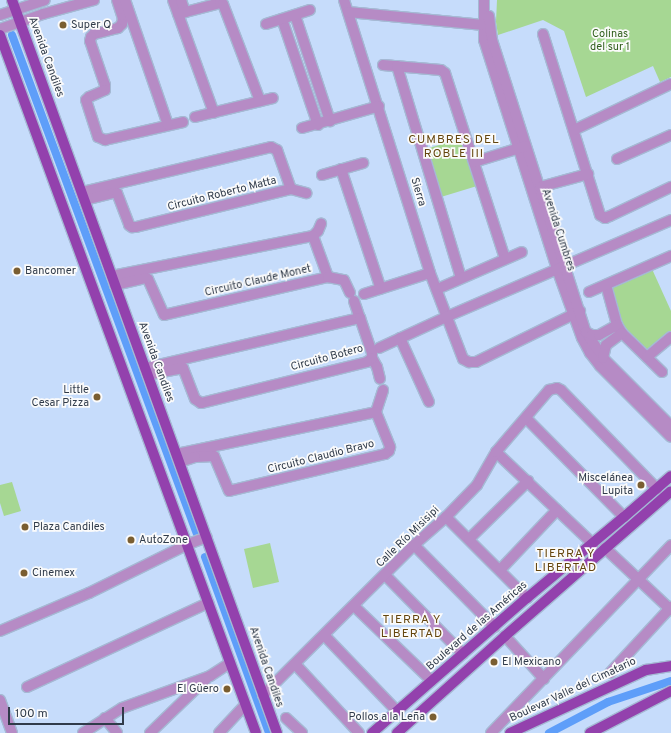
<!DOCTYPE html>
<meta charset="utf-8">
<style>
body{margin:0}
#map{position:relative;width:671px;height:733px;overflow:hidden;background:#c6dcfb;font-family:Overpass,sans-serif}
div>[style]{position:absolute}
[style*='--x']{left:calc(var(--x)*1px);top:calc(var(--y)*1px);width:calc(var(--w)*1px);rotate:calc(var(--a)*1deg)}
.green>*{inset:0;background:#a6d793}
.canal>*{height:8px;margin:-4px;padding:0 4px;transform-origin:4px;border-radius:4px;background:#5e9ef9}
.roads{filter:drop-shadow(1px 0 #a5b9d4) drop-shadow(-1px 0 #a5b9d4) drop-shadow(0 1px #a5b9d4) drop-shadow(0 -1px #a5b9d4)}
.minor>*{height:10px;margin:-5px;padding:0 5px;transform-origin:5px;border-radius:5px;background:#b68bc5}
.major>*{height:10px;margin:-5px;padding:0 5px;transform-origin:5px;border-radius:5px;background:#9341ad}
.dots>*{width:11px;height:11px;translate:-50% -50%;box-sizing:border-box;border:2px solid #fbfbfb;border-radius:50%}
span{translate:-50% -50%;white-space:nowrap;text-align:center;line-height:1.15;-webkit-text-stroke:3.5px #fbfbfb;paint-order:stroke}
.poi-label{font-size:11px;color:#303b4a}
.left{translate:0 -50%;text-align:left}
.right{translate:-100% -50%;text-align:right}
.park-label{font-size:11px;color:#33601f}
.street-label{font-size:11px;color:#303b4a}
.neighbourhood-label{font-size:12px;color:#64450d;letter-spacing:1px}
.scale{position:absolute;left:8px;top:707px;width:116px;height:18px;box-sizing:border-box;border:2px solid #303b4a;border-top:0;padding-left:5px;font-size:12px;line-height:14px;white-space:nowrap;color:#303b4a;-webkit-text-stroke:3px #fbfbfb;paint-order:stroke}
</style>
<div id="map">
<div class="green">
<div style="clip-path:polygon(497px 0,671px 0,671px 77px,660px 82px,653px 66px,586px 97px,564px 31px,543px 20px,498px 35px,496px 22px)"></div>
<div style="clip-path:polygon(462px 138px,477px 186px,441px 197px,426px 149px)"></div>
<div style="clip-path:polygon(652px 269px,671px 311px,671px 331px,648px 351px,625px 329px,619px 321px,611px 285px)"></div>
<div style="clip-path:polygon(12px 482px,21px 511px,4px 516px,0 503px,0 485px)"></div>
<div style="clip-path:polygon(270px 543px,279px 582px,253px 588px,244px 549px)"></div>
</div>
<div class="canal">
<div style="--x:12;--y:35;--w:532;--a:69.66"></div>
<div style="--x:205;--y:557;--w:187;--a:70"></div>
<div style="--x:549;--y:733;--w:67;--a:-27.7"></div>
<div style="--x:608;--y:702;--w:66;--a:-18.4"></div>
</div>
<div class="roads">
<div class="minor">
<div style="--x:117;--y:0;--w:19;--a:72"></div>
<div style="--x:123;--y:18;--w:6;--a:99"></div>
<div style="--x:122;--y:24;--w:6;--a:135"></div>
<div style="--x:118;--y:28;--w:25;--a:166"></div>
<div style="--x:94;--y:34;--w:4;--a:135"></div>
<div style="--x:91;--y:37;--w:4;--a:104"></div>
<div style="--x:90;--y:41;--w:46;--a:71.2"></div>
<div style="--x:105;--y:85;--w:5;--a:90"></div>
<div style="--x:105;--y:90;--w:17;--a:156"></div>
<div style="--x:89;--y:97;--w:4;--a:135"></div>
<div style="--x:86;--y:100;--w:39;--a:72"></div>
<div style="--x:98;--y:137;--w:8;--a:23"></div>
<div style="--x:105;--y:140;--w:80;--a:-13"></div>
<div style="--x:125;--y:0;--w:132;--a:71"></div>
<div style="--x:173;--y:0;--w:120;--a:70.1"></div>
<div style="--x:181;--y:0;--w:13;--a:72"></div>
<div style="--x:344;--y:0;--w:286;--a:72.5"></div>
<div style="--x:430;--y:273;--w:92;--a:69"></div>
<div style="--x:463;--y:359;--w:7;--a:27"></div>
<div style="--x:469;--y:362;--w:7;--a:0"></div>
<div style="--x:476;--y:362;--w:116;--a:-26.1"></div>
<div style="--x:484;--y:0;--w:40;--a:90"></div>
<div style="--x:484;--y:40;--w:240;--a:72.3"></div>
<div style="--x:557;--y:269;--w:73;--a:70.1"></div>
<div style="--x:582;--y:338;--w:17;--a:62"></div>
<div style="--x:590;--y:353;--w:16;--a:52"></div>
<div style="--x:600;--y:366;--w:100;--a:45"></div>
<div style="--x:348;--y:12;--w:136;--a:5.5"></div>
<div style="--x:178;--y:14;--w:43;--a:-14.7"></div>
<div style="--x:220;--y:3;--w:3;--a:18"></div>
<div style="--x:223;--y:4;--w:104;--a:69.1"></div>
<div style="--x:0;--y:15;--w:47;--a:-18.4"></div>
<div style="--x:295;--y:15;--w:112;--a:71.7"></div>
<div style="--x:489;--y:16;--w:24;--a:83"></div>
<div style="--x:492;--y:40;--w:307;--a:72.2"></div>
<div style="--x:586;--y:332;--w:34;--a:56"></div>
<div style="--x:605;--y:360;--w:93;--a:45"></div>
<div style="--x:282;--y:19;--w:112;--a:71.2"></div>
<div style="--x:266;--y:24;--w:46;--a:-17.7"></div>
<div style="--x:0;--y:29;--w:46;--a:-19.2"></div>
<div style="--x:43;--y:14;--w:53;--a:-15.4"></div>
<div style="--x:543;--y:34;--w:190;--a:72.5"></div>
<div style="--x:600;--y:215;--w:6;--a:31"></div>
<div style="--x:605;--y:218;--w:5;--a:-22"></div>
<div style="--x:610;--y:216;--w:68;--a:-25.4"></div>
<div style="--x:383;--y:65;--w:58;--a:4.9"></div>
<div style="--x:441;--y:70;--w:5;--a:37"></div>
<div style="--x:445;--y:73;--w:195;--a:72.1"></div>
<div style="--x:397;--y:66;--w:221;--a:73.2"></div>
<div style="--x:195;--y:117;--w:80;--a:-13.7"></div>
<div style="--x:302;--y:128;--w:80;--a:-15.9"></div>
<div style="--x:574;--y:130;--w:107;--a:-25.4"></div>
<div style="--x:617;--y:159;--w:59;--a:-24"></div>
<div style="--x:474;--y:162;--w:54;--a:-17.1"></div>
<div style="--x:341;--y:169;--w:126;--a:71.6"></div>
<div style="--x:322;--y:175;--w:43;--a:-16.3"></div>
<div style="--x:540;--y:187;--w:50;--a:-15.2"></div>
<div style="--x:82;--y:192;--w:194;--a:-13.4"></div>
<div style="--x:271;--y:147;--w:7;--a:27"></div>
<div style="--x:277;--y:150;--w:41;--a:70.3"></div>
<div style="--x:85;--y:200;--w:29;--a:-14"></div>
<div style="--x:113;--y:193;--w:4;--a:0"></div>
<div style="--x:117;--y:193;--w:34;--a:69"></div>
<div style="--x:129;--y:225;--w:4;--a:34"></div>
<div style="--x:132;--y:227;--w:4;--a:0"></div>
<div style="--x:136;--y:227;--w:160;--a:-13.8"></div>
<div style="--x:291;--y:189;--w:16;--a:15"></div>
<div style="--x:313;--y:236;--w:7;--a:-45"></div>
<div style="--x:318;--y:231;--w:8;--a:-67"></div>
<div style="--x:112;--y:276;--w:205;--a:-11.3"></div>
<div style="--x:313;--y:236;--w:44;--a:69.9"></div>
<div style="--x:328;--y:277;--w:168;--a:167"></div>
<div style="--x:164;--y:315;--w:39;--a:-114"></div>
<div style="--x:148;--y:279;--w:2;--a:-153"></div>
<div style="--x:146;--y:278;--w:32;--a:167"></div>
<div style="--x:328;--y:277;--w:16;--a:11"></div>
<div style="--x:344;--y:280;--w:14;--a:65"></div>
<div style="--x:606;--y:285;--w:41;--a:74.6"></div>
<div style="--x:617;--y:325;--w:9;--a:58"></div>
<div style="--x:622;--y:333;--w:56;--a:44.3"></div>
<div style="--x:442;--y:287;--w:87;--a:-23.6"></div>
<div style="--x:589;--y:292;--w:90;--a:-23.7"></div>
<div style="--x:364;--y:294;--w:69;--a:-17.7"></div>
<div style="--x:354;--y:301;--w:18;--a:71"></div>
<div style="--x:586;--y:332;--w:7;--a:27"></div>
<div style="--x:592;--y:335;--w:7;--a:0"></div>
<div style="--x:599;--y:335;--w:21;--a:-29"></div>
<div style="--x:400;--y:338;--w:70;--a:65.6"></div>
<div style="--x:379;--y:348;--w:74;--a:-24.8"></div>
<div style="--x:446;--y:317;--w:245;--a:-23.3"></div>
<div style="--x:647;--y:357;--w:31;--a:-40"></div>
<div style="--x:372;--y:358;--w:10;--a:61"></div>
<div style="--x:377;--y:367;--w:12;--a:76"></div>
<div style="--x:603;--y:358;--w:13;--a:-77"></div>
<div style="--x:606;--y:345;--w:20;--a:-37"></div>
<div style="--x:145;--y:368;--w:221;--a:-13.1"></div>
<div style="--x:360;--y:318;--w:36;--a:71"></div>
<div style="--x:372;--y:352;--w:6;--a:90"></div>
<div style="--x:372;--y:358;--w:6;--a:141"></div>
<div style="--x:367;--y:362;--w:171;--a:166.1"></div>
<div style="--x:201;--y:403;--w:7;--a:-146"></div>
<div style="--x:195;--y:399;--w:33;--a:-111"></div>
<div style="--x:183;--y:368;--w:36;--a:169"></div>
<div style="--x:376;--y:412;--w:23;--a:-72"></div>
<div style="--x:526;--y:418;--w:139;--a:45.3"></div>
<div style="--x:496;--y:452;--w:134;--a:43.5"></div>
<div style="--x:177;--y:454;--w:203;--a:-11.9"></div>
<div style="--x:376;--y:412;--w:38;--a:68"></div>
<div style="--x:390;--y:447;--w:4;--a:104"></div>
<div style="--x:389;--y:451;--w:5;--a:143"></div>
<div style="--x:385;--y:454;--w:160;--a:166.7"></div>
<div style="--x:229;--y:491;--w:38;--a:-113"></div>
<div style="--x:214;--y:456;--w:19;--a:177"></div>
<div style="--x:195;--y:457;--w:16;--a:162"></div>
<div style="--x:446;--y:517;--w:115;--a:45"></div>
<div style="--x:469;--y:539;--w:83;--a:-44.5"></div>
<div style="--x:414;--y:545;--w:115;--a:45.4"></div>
<div style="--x:605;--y:548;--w:91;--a:43.2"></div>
<div style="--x:500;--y:570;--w:83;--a:-46.5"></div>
<div style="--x:385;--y:575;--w:111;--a:45.4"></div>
<div style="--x:354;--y:606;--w:108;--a:43.9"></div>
<div style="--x:0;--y:631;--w:97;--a:-23.1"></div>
<div style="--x:89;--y:593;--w:108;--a:-26.3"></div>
<div style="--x:186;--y:545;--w:22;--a:-21"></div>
<div style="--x:324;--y:635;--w:105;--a:46.2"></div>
<div style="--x:505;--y:636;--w:58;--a:47.8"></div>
<div style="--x:295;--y:664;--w:94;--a:47.2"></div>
<div style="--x:610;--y:673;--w:90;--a:-47.3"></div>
<div style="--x:27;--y:687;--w:200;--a:-24.9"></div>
<div style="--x:263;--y:695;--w:213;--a:-44.8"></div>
<div style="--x:414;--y:545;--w:43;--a:-41.2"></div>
<div style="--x:446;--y:517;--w:45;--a:-45.9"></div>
<div style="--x:477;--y:485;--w:38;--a:-60"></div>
<div style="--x:496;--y:452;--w:82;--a:-49.5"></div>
<div style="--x:549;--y:390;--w:8;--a:-14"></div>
<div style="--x:557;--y:388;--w:4;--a:27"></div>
<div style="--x:561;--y:390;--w:138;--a:45.9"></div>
<div style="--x:0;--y:700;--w:35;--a:70"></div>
<div style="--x:105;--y:718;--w:19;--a:51"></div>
<div style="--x:286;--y:718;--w:22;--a:43"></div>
<div style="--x:83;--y:733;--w:46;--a:-32.7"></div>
<div style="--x:122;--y:708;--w:94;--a:-20"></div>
<div style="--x:210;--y:676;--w:24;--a:-33"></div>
<div style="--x:150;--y:733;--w:78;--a:-44"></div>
<div style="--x:219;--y:733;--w:38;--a:-47"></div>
<div style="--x:491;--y:733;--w:260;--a:-46.2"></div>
</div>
<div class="major">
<div style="--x:12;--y:0;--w:779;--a:70.12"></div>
<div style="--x:0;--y:35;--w:743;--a:69.86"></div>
<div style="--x:372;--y:733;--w:206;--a:-41.1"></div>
<div style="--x:527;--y:598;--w:126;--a:-39.9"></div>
<div style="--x:624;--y:517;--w:62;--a:-41.1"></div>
<div style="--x:397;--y:733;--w:145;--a:-41.9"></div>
<div style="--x:505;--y:636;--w:220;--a:-41.1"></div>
<div style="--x:510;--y:733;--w:150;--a:-24.9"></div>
<div style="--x:646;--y:670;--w:25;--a:-9"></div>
<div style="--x:590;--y:733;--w:91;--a:-27.4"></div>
</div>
</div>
<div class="dots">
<div style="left:63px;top:25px;background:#7a5e31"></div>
<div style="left:17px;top:271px;background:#7a5e31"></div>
<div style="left:97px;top:397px;background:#7a5e31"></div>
<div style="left:641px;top:485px;background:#7a5e31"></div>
<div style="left:25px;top:527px;background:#7a5e31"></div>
<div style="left:131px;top:540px;background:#7a5e31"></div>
<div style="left:24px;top:573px;background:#7a5e31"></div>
<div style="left:494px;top:662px;background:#7a5e31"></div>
<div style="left:227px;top:689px;background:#7a5e31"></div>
<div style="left:433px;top:717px;background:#7a5e31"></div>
</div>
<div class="poi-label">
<span class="left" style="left:71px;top:25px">Super Q</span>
<span class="left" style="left:25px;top:271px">Bancomer</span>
<span class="right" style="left:89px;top:397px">Little<br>Cesar Pizza</span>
<span class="right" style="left:633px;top:485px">Miscelánea<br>Lupita</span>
<span class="left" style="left:33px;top:527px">Plaza Candiles</span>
<span class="left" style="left:139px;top:540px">AutoZone</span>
<span class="left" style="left:32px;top:573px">Cinemex</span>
<span class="left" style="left:502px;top:662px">El Mexicano</span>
<span class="right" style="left:219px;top:689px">El Güero</span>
<span class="right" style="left:425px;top:717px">Pollos a la Leña</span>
</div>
<div class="park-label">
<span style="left:610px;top:41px">Colinas<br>del sur 1</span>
</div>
<div class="street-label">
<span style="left:46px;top:57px;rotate:70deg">Avenida Candiles</span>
<span style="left:418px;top:192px;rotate:73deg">Sierra</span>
<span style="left:222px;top:194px;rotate:-14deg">Circuito Roberto Matta</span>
<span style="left:558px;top:230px;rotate:72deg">Avenida Cumbres</span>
<span style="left:258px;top:281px;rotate:-13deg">Circuito Claude Monet</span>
<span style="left:327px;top:358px;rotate:-15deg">Circuito Botero</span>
<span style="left:156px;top:362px;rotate:70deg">Avenida Candiles</span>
<span style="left:321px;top:457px;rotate:-14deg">Circuito Claudio Bravo</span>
<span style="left:408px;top:537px;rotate:-44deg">Calle Río Misisipi</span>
<span style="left:477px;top:626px;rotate:-41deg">Boulevard de las Américas</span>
<span style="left:266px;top:667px;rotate:71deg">Avenida Candiles</span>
<span style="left:573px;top:690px;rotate:-25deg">Boulevar Valle del Cimatario</span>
</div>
<div class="neighbourhood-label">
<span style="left:454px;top:148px">CUMBRES DEL<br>ROBLE III</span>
<span style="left:566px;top:562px">TIERRA Y<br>LIBERTAD</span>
<span style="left:412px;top:628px">TIERRA Y<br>LIBERTAD</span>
</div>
<div class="scale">100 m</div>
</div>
